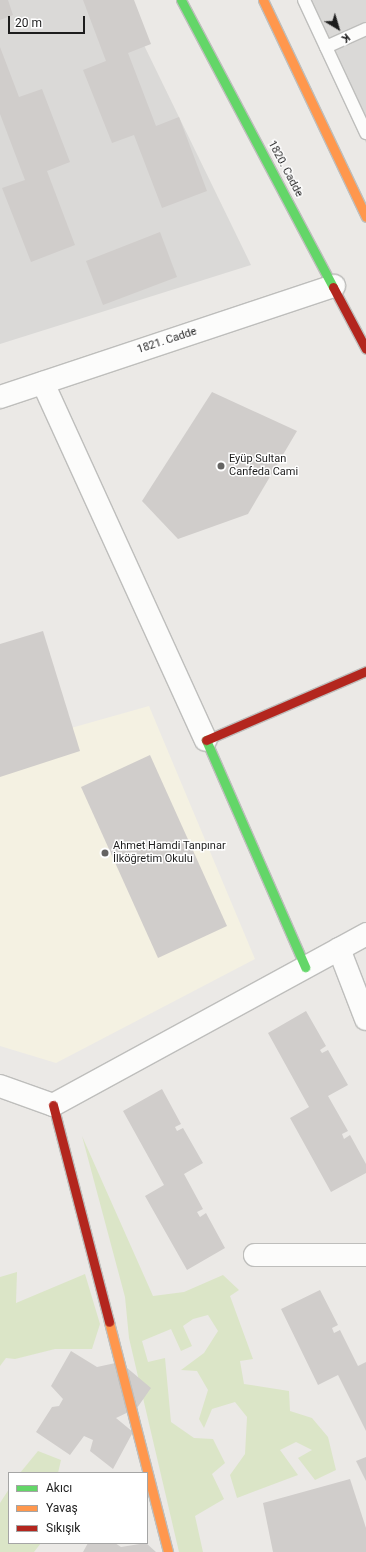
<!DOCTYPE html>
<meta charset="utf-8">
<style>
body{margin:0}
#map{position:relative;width:366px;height:1552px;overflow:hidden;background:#ebe9e6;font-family:Roboto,sans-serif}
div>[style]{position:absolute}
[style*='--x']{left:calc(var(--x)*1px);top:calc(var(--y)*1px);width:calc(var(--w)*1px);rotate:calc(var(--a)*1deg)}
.residential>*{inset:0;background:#dad9d7}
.education>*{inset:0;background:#f4f1e2}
.grass>*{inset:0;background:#dbe5c7}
.building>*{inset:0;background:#d0cdcb}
.roads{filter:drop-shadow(1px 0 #bebebc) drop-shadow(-1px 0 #bebebc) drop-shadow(0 1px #bebebc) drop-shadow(0 -1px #bebebc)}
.lane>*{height:12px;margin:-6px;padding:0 6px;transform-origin:6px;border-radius:6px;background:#fcfcfb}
.street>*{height:22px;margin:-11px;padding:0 11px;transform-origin:11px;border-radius:11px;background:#fcfcfb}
.fast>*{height:9px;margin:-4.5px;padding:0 4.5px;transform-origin:4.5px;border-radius:4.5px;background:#63d668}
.slow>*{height:9px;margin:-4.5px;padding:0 4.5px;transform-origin:4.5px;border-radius:4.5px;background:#ff974d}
.jam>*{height:9px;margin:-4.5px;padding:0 4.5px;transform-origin:4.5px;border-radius:4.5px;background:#b3261e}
.dots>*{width:11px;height:11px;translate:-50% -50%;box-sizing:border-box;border:2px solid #fff;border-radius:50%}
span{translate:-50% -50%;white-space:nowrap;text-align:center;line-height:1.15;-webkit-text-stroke:3px #fff;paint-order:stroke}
.street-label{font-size:11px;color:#1d1d1d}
.poi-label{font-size:11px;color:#1d1d1d}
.left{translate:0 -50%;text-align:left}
.legend{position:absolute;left:8px;top:1472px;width:140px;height:72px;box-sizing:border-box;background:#fff;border:1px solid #a5a5a5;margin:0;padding:5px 7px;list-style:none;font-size:12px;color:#1d1d1d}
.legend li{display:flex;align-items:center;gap:8px;height:20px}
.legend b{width:20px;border:1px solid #a5a5a5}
.north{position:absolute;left:318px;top:8px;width:40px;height:40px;-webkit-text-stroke:3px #fff;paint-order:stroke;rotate:142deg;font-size:11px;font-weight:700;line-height:16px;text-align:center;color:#1d1d1d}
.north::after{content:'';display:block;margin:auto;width:14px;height:18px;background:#1d1d1d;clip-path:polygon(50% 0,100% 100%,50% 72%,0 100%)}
.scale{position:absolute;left:8px;top:16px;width:77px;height:18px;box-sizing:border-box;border:2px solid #1d1d1d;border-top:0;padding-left:5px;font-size:12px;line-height:14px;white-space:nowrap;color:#1d1d1d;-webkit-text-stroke:3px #fff;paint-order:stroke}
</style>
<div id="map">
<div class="residential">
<div style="clip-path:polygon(0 0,122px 0,251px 265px,0 344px)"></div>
<div style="clip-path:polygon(297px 0,366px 0,366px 143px)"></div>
</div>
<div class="education">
<div style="clip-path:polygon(149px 706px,255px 959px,56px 1063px,0 1046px,0 748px)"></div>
</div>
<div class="grass">
<div style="clip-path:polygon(82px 1136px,153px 1296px,184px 1292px,223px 1275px,239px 1290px,230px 1296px,253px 1359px,240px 1361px,244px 1384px,289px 1391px,290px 1411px,312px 1418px,328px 1437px,336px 1470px,315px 1480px,298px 1458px,312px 1450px,296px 1442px,280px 1450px,298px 1475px,237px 1498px,230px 1475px,245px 1454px,247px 1417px,235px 1402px,212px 1409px,204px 1428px,199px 1419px,208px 1390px,197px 1371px,181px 1370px,204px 1353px,218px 1331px,208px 1315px,193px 1319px,183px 1326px,192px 1346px,181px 1351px,171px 1329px,142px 1341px,148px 1362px,165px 1358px,171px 1422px,194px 1438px,213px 1439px,225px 1463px,212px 1474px,224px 1499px,195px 1516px,203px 1552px,179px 1552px,129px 1338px,125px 1297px)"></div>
<div style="clip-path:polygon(17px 1272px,16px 1303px,85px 1274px,100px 1324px,92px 1349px,55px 1349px,15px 1359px,6px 1358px,0 1366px,0 1277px)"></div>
<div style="clip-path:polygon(38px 1451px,61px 1460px,58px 1473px,20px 1473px)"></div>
<div style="clip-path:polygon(9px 1489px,9px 1543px,41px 1543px,34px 1552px,0 1552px,0 1503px)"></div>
</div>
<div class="building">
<div style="clip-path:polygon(0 0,8px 0,13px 15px,0 20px)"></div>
<div style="clip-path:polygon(83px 0,134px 0,151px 44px,128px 53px,156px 126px,179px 117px,207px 191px,162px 208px,134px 135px,112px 143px,83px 70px,106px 61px)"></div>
<div style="clip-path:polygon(0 47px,19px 97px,42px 89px,70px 162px,47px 171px,75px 245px,31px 262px,2px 188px,25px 180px,0 114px)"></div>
<div style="clip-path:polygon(160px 232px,177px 277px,103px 305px,86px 261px)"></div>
<div style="clip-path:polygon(212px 392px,297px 431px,248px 514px,178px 539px,142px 501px)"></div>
<div style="clip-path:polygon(43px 631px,80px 751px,0 777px,0 644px)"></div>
<div style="clip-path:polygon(150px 755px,227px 926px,158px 958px,81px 787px)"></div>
<div style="clip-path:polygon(306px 1011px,326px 1046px,320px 1050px,322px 1053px,328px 1050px,348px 1085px,328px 1096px,348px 1131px,342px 1134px,344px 1139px,350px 1135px,366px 1164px,366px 1173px,331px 1192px,290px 1118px,309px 1107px,268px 1033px)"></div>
<div style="clip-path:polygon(162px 1089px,181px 1124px,175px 1127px,177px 1131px,183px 1128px,203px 1163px,184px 1174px,203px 1209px,197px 1212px,200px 1217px,206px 1213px,225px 1248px,187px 1270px,145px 1196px,164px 1185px,123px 1111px)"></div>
<div style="clip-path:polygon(320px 1290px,338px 1325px,332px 1328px,334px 1333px,340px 1330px,358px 1366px,366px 1362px,366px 1431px,338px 1375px,318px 1385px,281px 1309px)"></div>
<div style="clip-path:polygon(71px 1351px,97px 1367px,120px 1362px,151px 1388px,137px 1408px,116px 1418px,133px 1432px,113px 1469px,90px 1451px,93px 1440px,84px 1436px,70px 1455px,36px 1432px,52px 1407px,59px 1406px,63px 1399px,51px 1386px)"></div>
<div style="clip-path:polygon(366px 1457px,366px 1481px,356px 1461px)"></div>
<div style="clip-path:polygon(350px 1479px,366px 1528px,366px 1552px,273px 1552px,263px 1503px)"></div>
<div style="clip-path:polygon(88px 1543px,115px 1543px,121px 1547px,146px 1543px,156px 1552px,83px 1552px)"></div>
</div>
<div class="roads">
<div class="lane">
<div style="--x:304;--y:0;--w:147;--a:65"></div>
<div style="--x:326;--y:47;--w:44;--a:-24.2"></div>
</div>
<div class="street">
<div style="--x:43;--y:383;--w:392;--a:65.5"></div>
<div style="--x:0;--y:397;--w:352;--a:-18.4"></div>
<div style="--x:339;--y:949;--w:75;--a:68.9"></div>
<div style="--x:0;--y:1086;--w:56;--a:19.7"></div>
<div style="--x:53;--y:1105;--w:357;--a:-28.6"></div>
<div style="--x:255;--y:1255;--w:111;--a:0"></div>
</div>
<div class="fast">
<div style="--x:181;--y:0;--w:325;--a:62.1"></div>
<div style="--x:206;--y:740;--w:248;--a:66.4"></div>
</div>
<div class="slow">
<div style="--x:263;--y:0;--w:240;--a:64.6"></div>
<div style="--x:109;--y:1322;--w:237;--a:75.6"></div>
</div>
<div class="jam">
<div style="--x:333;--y:287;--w:70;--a:62"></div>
<div style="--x:206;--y:740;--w:174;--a:-23.3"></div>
<div style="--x:53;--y:1105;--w:224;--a:75.5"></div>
</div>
</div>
<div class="dots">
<div style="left:221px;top:466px;background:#656463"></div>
<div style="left:105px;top:853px;background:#656463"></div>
</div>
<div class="street-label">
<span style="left:285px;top:169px;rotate:62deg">1820. Cadde</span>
<span style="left:167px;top:341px;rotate:-18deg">1821. Cadde</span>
</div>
<div class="poi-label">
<span class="left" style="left:229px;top:466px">Eyüp Sultan<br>Canfeda Cami</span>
<span class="left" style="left:113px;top:853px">Ahmet Hamdi Tanpınar<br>İlköğretim Okulu</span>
</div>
<ul class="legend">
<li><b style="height:5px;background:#63d668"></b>Akıcı</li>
<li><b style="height:5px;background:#ff974d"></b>Yavaş</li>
<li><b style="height:5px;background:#b3261e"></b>Sıkışık</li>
</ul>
<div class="north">K</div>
<div class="scale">20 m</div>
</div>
